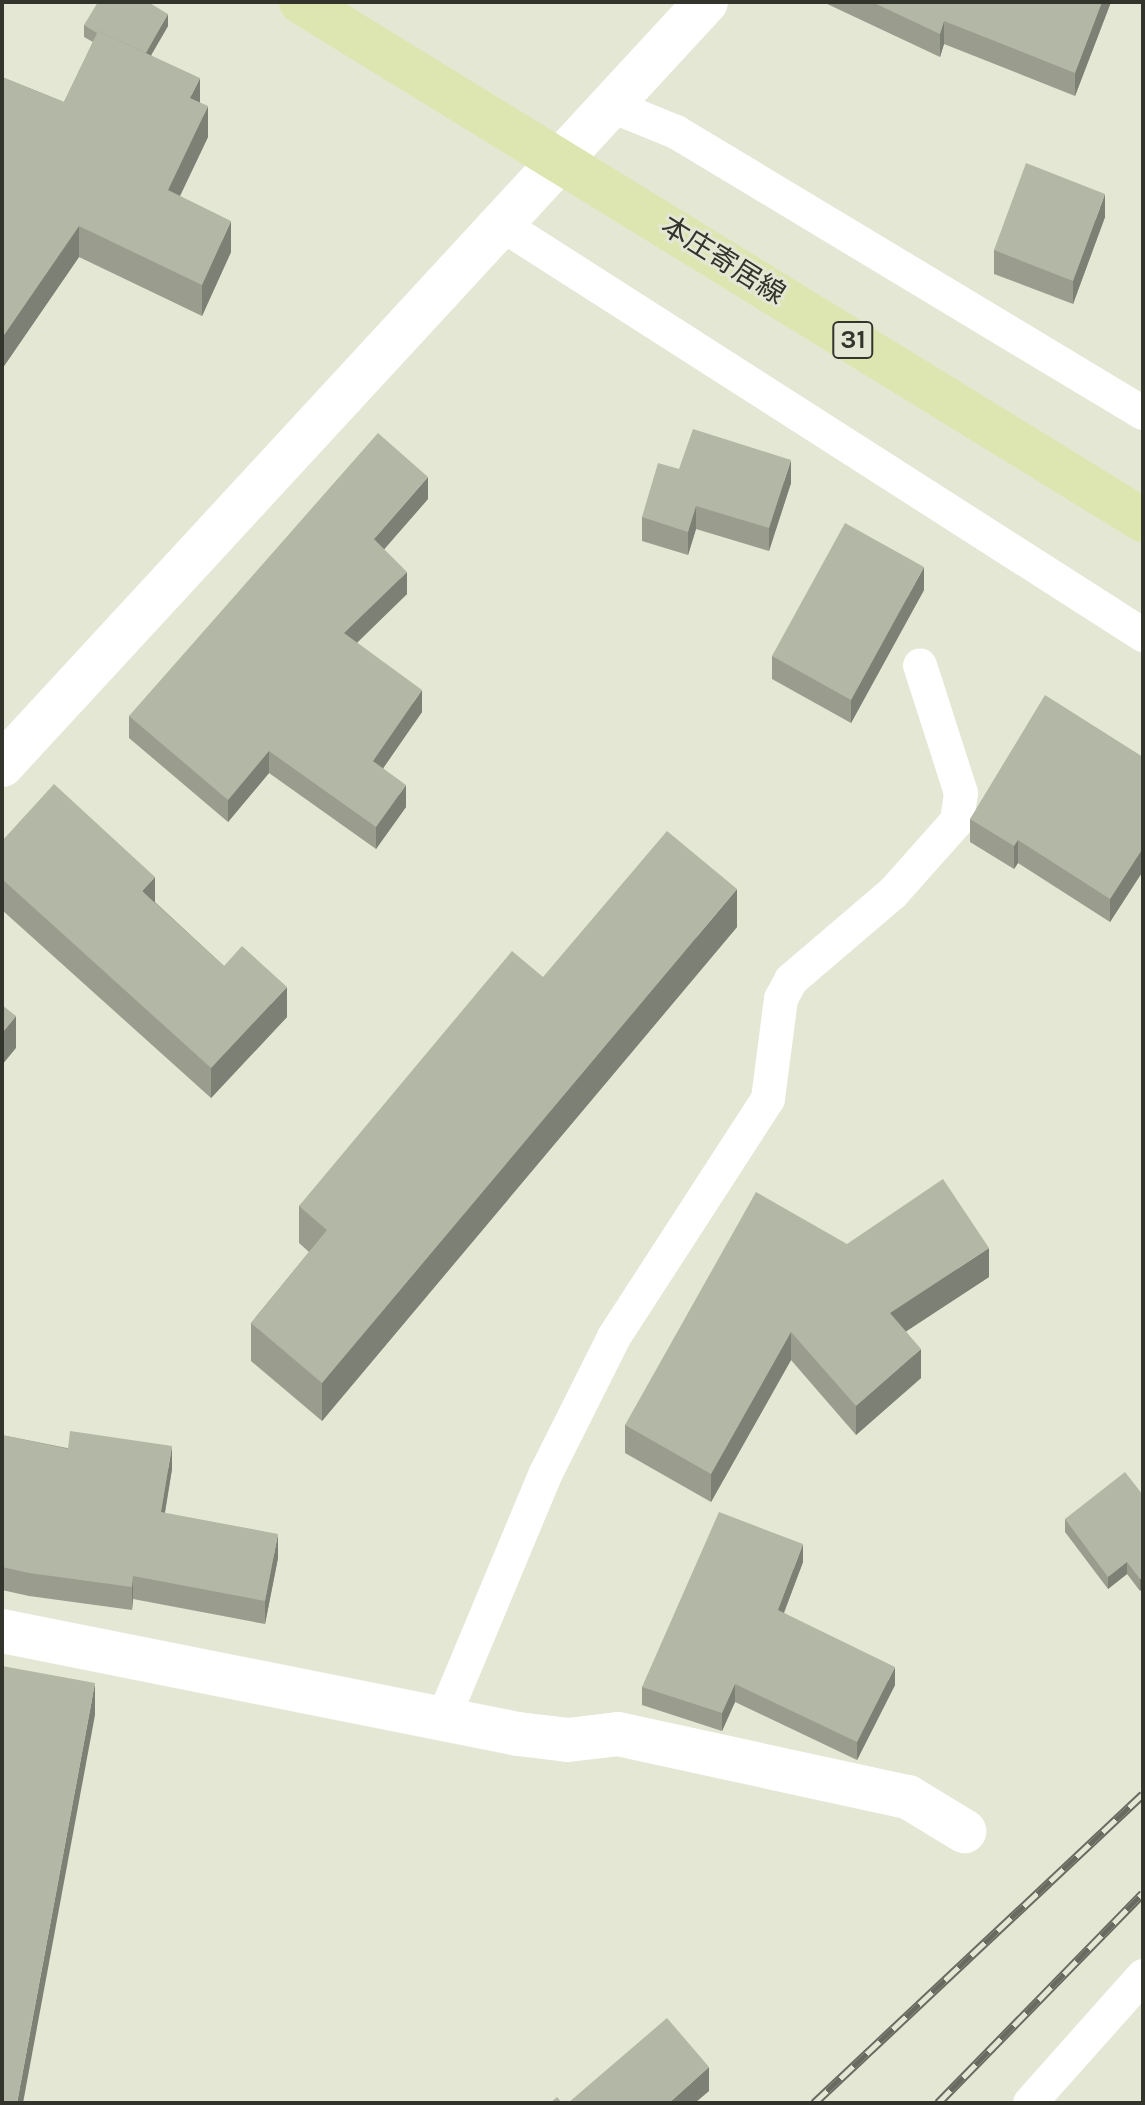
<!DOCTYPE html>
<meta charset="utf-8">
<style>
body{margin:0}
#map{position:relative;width:1145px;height:2105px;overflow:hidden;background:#e3e7d4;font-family:Karla,"Noto Sans JP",sans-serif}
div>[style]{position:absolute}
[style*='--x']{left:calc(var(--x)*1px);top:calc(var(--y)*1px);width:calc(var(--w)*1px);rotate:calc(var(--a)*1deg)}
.service>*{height:34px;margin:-17px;padding:0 17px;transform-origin:17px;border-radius:17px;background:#fff}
.minor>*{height:44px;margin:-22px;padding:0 22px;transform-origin:22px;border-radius:22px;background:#fff}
.tertiary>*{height:44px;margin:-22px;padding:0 22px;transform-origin:22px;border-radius:22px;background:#fff}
.primary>*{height:44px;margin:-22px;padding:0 22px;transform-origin:22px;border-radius:22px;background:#dde6b0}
.rail>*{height:9px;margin-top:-4.5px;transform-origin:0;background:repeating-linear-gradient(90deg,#e3e7d4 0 18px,#696b60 0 36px);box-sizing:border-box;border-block:2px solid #696b60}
.wall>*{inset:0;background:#9a9d8e}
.shaded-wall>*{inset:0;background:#7d8074}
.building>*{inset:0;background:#b3b7a5}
span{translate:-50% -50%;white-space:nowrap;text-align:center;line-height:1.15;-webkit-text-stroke:6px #e3e7d4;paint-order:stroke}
.shield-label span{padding:2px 6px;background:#e3e7d4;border:2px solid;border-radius:6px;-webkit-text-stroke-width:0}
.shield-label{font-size:26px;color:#33352d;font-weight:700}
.street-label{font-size:28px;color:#33352d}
.frame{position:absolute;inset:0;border:4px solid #33352d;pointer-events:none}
</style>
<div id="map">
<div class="service">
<div style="--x:612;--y:106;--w:69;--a:22.1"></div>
<div style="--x:676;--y:132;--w:545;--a:31.04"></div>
<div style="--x:504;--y:226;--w:759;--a:32.62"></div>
<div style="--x:443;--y:1719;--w:267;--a:-67.3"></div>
<div style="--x:546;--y:1473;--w:152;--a:-63.4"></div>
<div style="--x:614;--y:1337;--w:283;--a:-57.1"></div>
<div style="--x:768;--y:1099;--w:101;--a:-82.6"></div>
<div style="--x:781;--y:999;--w:21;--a:-62"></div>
<div style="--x:791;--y:980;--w:134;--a:-40.5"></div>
<div style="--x:893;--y:893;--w:96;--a:-48.4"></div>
<div style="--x:957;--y:821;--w:28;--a:-82"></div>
<div style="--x:961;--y:793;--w:134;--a:-107.8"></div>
<div style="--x:1030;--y:2103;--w:170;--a:-48.3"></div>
</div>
<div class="minor">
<div style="--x:2;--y:1631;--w:526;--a:11.29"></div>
<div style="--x:518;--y:1734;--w:50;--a:6.8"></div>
<div style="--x:568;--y:1740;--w:50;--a:-6.8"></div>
<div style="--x:618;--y:1734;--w:297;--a:12.3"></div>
<div style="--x:908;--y:1797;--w:66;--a:31.3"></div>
</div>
<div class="tertiary">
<div style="--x:2;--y:765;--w:1038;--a:-47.3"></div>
</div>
<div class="primary">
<div style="--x:301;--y:2;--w:989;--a:31.6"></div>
</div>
<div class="rail">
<div style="--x:814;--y:2103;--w:451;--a:-43.2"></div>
<div style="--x:938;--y:2103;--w:293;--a:-45.7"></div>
</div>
<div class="wall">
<div style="clip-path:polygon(823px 2px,1111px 2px,1075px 96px,944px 44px,940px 57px)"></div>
<div style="clip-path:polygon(84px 25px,168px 26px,151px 55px,200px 103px,208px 137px,180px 196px,231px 252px,202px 316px,79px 257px,2px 369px,2px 77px,64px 102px,93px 42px,84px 37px)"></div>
<div style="clip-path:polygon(1105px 217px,1073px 304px,994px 274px,994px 250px)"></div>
<div style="clip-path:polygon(679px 469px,791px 483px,769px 551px,696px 529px,688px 555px,642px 541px,642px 517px)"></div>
<div style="clip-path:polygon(428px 499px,384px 549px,407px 594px,357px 643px,422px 712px,383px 768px,406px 807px,376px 849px,269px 773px,228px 822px,129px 738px,129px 716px)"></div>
<div style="clip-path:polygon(924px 590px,851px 723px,772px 679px,772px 656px)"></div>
<div style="clip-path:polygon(1143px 757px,1143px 871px,1110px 922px,1018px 863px,1014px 869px,970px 842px,970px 819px)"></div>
<div style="clip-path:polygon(2px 841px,155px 902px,224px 966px,287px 1017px,211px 1098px,2px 910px)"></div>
<div style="clip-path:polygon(737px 927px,322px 1421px,251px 1361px,251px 1323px,309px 1252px,299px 1243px,299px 1206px,543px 977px)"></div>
<div style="clip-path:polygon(847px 1244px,989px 1277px,906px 1331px,921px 1378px,856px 1435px,791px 1360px,711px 1502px,625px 1453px,625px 1425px)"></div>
<div style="clip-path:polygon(2px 1435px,172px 1469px,165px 1513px,278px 1558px,265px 1624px,133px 1599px,132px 1610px,29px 1596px,2px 1590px)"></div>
<div style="clip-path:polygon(1143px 1495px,1140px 1591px,1127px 1574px,1108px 1589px,1065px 1532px,1065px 1519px)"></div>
<div style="clip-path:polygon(803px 1562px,784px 1613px,895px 1685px,857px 1760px,735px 1702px,722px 1731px,642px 1705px,642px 1687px)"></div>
</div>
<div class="shaded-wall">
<div style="clip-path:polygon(1102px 2px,1111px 2px,1075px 96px,1075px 73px)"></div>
<div style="clip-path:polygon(168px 14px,168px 26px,142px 71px,142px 58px)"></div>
<div style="clip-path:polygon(944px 21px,944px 44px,940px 57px,940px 34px)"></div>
<div style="clip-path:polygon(200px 78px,200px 108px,190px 98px)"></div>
<div style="clip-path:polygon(208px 106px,208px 137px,168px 221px,168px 190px)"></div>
<div style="clip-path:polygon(1105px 194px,1105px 217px,1073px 304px,1073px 281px)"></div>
<div style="clip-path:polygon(231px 221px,231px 252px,202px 316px,202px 285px)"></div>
<div style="clip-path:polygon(79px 226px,79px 257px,2px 369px,2px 338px)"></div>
<div style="clip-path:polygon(791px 460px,791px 483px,769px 551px,769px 528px)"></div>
<div style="clip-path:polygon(428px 477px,428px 499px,374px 561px,374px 539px)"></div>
<div style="clip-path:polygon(696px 506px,696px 529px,688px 555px,688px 532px)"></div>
<div style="clip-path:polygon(924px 567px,924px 590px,851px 723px,851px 700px)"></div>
<div style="clip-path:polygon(407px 572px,407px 594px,344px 655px,344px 633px)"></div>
<div style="clip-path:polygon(422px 690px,422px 712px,373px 783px,373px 761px)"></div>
<div style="clip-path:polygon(269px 751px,269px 773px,228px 822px,228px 800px)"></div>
<div style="clip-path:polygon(406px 785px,406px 807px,376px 849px,376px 827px)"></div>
<div style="clip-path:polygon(1018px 840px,1018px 863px,1014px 869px,1014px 846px)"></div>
<div style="clip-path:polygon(1143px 848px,1143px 871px,1110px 922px,1110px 899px)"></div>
<div style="clip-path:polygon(155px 877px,155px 907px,142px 891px)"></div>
<div style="clip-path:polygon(737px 889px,737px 927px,322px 1421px,322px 1383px)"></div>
<div style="clip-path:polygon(287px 987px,287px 1017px,211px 1098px,211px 1068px)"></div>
<div style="clip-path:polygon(16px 1016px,16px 1048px,2px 1065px,2px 1033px)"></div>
<div style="clip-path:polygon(989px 1248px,989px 1277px,890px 1342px,890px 1313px)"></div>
<div style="clip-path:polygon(791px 1332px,791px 1360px,711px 1502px,711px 1474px)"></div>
<div style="clip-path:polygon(921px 1349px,921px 1378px,856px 1435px,856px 1406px)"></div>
<div style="clip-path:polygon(172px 1446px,172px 1469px,161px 1535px,161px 1512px)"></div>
<div style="clip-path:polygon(278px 1534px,278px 1558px,265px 1624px,265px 1601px)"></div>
<div style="clip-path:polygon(803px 1544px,803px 1562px,778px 1628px,778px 1610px)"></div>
<div style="clip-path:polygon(1127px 1562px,1127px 1574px,1108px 1589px,1108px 1577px)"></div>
<div style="clip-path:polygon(133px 1576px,133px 1599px,132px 1610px,132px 1587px)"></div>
<div style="clip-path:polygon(1143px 1576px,1143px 1588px,1140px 1591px,1140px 1579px)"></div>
<div style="clip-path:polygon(895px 1667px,895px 1685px,857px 1760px,857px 1742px)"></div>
<div style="clip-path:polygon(95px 1683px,95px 1715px,23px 2103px,17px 2103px)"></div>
<div style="clip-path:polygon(735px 1684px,735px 1702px,722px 1731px,722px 1713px)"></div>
<div style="clip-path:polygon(709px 2067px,709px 2091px,695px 2103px,669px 2103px)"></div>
</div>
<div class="building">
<div style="clip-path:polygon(98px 2px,148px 2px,168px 14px,146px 53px,98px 31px,97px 33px,84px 25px)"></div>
<div style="clip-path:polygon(872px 2px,1102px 2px,1075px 73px,944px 21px,940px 34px)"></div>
<div style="clip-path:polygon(98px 31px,200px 78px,190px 98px,208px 106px,168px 190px,231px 221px,202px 285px,79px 226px,2px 338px,2px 77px,64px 102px)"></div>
<div style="clip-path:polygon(1026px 163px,1105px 194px,1073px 281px,994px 250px)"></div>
<div style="clip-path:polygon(693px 429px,791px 460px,769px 528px,696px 506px,688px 532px,642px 517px,658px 463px,679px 469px)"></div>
<div style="clip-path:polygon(378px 433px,428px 477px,374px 539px,407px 572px,344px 633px,422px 690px,373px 761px,406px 785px,376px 827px,269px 751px,228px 800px,129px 716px)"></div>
<div style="clip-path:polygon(845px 523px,924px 567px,851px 700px,772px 656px)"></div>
<div style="clip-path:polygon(1045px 695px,1143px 757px,1143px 848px,1110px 899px,1018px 840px,1014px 846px,970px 819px)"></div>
<div style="clip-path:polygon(54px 784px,155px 877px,142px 891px,224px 966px,242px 946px,287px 987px,211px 1068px,2px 879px,2px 841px)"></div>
<div style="clip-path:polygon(667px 831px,737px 889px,322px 1383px,251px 1323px,327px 1230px,299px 1206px,512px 951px,543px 977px)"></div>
<div style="clip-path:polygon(2px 1005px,16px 1016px,2px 1033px)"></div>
<div style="clip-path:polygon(943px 1179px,989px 1248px,890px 1313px,921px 1349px,856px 1406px,791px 1332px,711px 1474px,625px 1425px,756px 1192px,847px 1244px)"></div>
<div style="clip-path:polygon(70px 1431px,172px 1446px,161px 1512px,278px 1534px,265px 1601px,133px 1576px,132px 1587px,29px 1573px,2px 1567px,2px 1435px,68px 1449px)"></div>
<div style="clip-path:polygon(1125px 1472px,1143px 1495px,1143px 1576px,1140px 1579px,1127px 1562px,1108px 1577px,1065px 1519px)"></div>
<div style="clip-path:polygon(719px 1512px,803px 1544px,778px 1610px,895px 1667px,857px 1742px,735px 1684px,722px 1713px,642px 1687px)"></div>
<div style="clip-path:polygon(2px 1666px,95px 1683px,17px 2103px,2px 2103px)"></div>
<div style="clip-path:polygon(667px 2018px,709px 2067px,669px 2103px,568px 2103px)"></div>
<div style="clip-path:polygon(557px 2097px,562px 2103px,550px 2103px)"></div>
</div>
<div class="shield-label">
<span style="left:853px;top:340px">31</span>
</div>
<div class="street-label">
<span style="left:723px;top:260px;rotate:32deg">本庄寄居線</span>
</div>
<div class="frame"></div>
</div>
